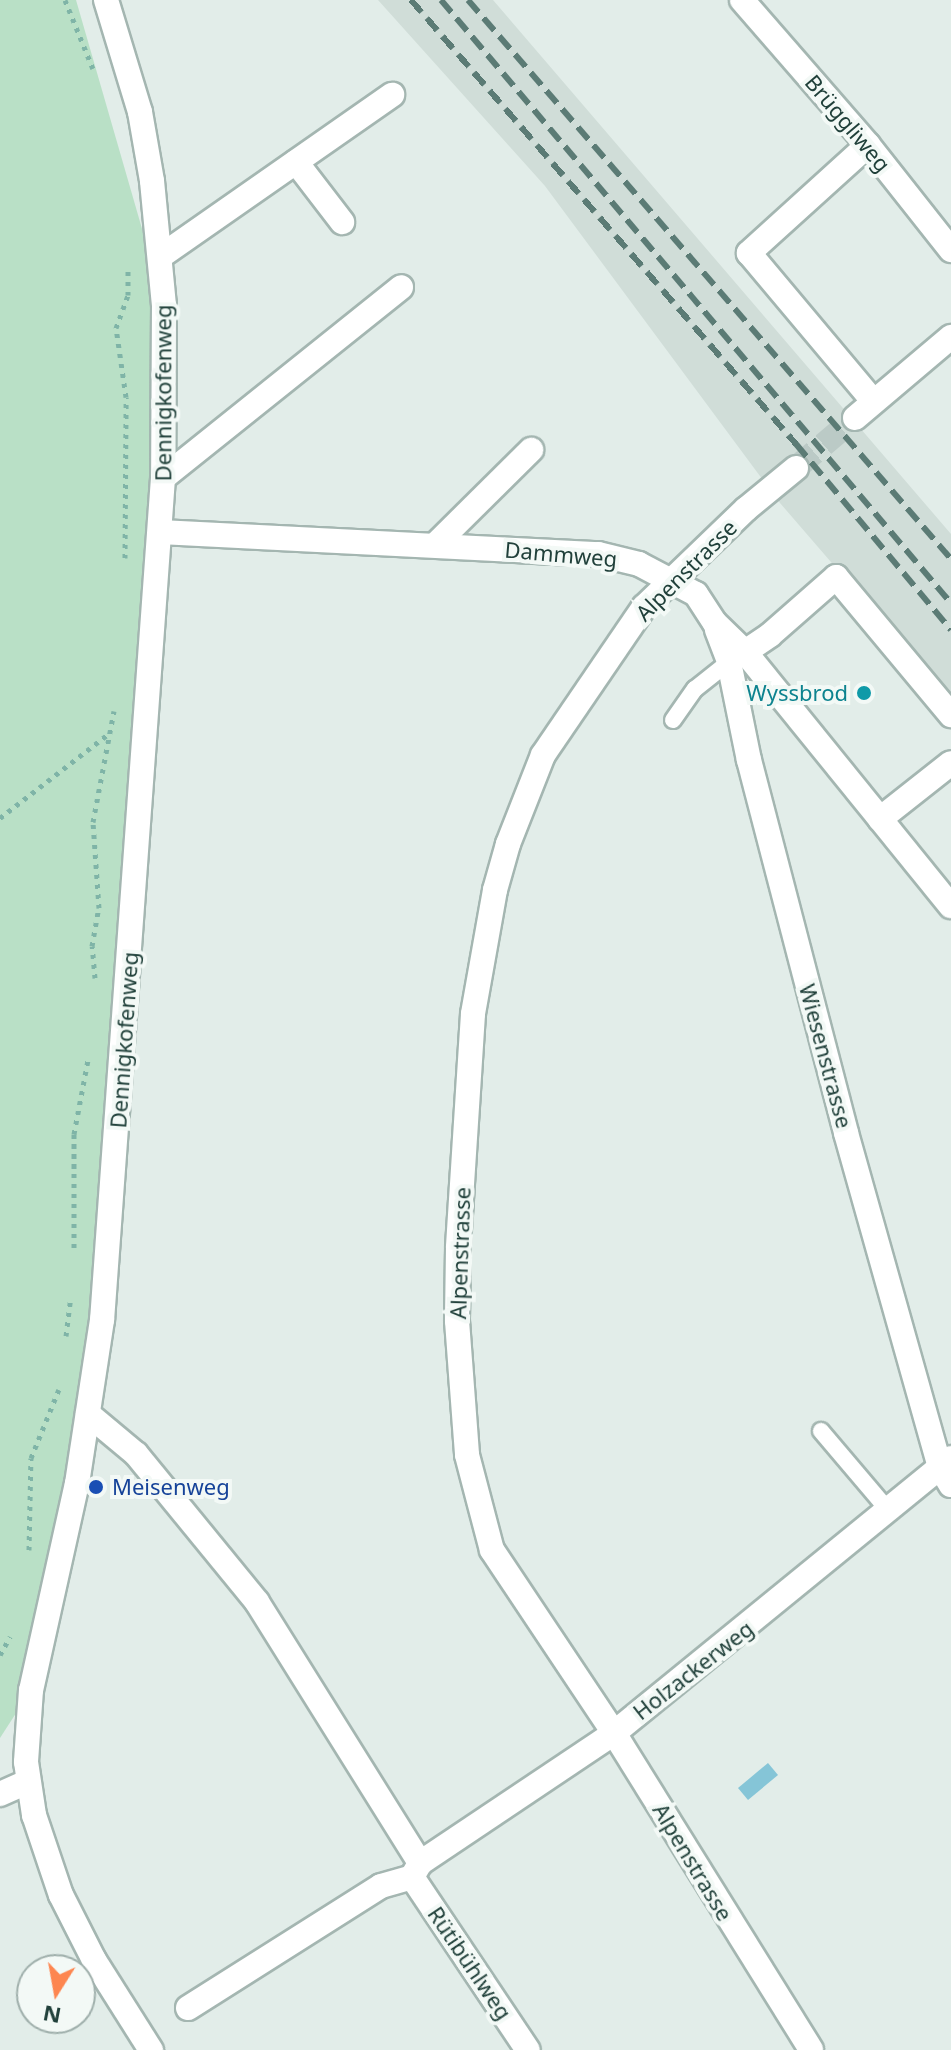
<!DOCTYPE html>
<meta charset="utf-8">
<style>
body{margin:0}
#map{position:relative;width:951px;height:2050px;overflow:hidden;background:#e2ede9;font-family:"Noto Sans",sans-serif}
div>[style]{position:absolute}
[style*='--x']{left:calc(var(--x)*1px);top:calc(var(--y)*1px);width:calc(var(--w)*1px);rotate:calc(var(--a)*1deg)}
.built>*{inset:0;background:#d0ddd8}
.green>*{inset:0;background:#b9e0c6}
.water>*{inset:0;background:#85c5d7}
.street-tunnel>*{height:24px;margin-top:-12px;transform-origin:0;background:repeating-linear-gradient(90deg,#bbcac6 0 24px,transparent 0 36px)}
.path>*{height:5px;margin-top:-2.5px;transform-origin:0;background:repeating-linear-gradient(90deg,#7fb4a7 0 4px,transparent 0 10px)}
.roads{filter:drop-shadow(2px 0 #a4b6b1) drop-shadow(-2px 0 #a4b6b1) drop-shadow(0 2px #a4b6b1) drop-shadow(0 -2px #a4b6b1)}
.lane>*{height:16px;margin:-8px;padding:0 8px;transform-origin:8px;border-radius:8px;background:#fff}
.street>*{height:24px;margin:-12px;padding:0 12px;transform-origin:12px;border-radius:12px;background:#fff}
.secondary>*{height:24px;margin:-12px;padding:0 12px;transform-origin:12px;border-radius:12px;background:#fff}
.rail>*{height:6px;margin-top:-3px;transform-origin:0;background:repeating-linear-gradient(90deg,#5b7b75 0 16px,transparent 0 24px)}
.dots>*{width:22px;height:22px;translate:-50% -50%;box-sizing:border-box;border:4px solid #f3f9f6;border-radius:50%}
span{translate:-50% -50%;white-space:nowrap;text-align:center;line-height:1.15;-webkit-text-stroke:8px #f3f9f6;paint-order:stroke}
.street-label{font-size:22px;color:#20403a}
.culture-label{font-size:22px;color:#0d838f}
.right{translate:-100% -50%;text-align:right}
.transit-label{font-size:22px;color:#164399}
.left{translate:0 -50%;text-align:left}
.north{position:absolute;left:16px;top:1954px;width:80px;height:80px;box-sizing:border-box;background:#f3f9f6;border:2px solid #9fafab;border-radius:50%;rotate:191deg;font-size:22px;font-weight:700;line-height:32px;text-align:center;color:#20403a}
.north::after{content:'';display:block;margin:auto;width:28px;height:36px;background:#fd8650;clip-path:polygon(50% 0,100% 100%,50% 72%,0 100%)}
</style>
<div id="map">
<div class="built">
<div style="clip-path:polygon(378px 0,493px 0,951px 534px,951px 701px,780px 503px,545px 186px)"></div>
</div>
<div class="green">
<div style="clip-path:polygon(0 0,76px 0,164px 305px,109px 1248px,31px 1690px,0 1738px)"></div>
</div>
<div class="water">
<div style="clip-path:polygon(768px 1763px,778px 1775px,748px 1800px,738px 1788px)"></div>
</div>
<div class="street-tunnel">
<div style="--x:796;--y:468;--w:77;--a:-40.3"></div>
</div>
<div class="path">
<div style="--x:65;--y:0;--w:74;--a:67.9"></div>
<div style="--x:125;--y:558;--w:161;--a:-89.6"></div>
<div style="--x:126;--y:397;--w:70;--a:-98.2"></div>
<div style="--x:116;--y:328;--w:35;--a:-70"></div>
<div style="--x:128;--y:295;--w:24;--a:-90"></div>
<div style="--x:0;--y:818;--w:135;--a:-37.8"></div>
<div style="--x:95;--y:978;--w:32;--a:-95"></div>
<div style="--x:92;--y:946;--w:39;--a:-80"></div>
<div style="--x:99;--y:908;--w:86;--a:-94"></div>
<div style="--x:93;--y:822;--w:113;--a:-79.3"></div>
<div style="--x:74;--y:1248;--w:114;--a:-90"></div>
<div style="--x:74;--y:1134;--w:75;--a:-79.3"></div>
<div style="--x:66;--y:1336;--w:38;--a:-83"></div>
<div style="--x:29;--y:1550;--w:92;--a:-88.8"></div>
<div style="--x:31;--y:1458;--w:74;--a:-67.9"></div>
<div style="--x:0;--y:1655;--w:21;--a:-61"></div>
</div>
<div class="roads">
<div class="lane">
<div style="--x:673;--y:720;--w:38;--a:-55"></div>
<div style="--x:695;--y:689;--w:43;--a:-38.5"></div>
<div style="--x:821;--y:1431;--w:104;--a:49.7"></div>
</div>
<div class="street">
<div style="--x:742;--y:0;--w:192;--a:49"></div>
<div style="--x:868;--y:145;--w:134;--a:51.7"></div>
<div style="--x:868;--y:145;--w:161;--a:137.8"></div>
<div style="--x:749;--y:253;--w:194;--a:50"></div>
<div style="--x:296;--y:162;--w:76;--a:52.5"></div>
<div style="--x:161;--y:256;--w:282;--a:-34.9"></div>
<div style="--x:855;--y:418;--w:126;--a:-40.2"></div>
<div style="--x:796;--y:468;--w:65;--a:140.6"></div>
<div style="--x:746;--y:509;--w:141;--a:136.1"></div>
<div style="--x:644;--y:607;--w:179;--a:124.3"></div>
<div style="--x:543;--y:755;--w:96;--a:111.5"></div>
<div style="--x:508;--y:844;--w:48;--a:105.8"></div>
<div style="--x:495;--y:890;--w:126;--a:100.1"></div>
<div style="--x:473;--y:1014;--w:234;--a:93.7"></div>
<div style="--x:458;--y:1248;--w:73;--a:90.8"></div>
<div style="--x:457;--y:1321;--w:134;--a:85.7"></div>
<div style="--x:467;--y:1455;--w:98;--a:75.3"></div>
<div style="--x:492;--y:1550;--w:220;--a:56.3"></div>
<div style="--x:614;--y:1733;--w:373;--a:58.1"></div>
<div style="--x:163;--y:478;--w:305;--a:-38.7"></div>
<div style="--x:160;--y:532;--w:439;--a:2.9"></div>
<div style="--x:598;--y:554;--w:42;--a:13.7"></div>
<div style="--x:639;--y:564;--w:64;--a:27.8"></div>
<div style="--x:696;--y:594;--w:35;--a:57"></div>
<div style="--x:715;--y:623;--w:42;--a:44"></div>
<div style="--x:745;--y:652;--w:327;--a:51"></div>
<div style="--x:436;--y:544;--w:134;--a:-44.7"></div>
<div style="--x:717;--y:630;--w:34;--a:69"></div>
<div style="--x:729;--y:662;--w:100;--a:78.5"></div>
<div style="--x:749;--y:760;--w:385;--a:75.4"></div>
<div style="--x:846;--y:1133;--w:347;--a:74.3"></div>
<div style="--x:940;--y:1467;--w:21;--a:59"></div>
<div style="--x:745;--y:652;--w:30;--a:-34"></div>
<div style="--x:770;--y:635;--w:88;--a:-41.3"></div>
<div style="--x:836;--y:577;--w:180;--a:50.2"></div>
<div style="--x:880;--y:819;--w:90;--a:-38.3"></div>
<div style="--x:88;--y:1414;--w:62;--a:39.8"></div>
<div style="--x:136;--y:1454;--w:191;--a:50.7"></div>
<div style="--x:257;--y:1602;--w:308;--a:58"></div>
<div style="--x:0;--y:1794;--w:30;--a:-24"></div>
<div style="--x:412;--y:1877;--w:208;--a:56.2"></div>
<div style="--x:188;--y:2008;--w:228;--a:-32.3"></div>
<div style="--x:381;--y:1886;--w:32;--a:-16"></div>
<div style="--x:412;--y:1877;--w:16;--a:-60"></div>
<div style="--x:420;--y:1863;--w:234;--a:-33.8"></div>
<div style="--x:614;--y:1733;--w:435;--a:-39.2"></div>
</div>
<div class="secondary">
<div style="--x:106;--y:0;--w:117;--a:73.1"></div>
<div style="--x:140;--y:112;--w:70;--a:80.1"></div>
<div style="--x:152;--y:181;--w:125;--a:84.5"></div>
<div style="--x:164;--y:305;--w:173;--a:90.3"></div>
<div style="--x:163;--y:478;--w:844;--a:94.14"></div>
<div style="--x:102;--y:1320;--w:165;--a:98.7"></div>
<div style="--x:77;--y:1483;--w:212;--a:102.5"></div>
<div style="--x:31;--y:1690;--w:72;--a:94"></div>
<div style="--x:26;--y:1762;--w:54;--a:81.4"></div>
<div style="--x:34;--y:1815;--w:84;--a:71.4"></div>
<div style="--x:61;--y:1895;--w:73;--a:63.1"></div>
<div style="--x:94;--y:1960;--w:107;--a:57.7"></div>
</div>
</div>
<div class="rail">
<div style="--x:411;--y:0;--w:588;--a:49.07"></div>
<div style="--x:796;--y:444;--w:242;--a:50.2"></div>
<div style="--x:441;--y:0;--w:790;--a:49.78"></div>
<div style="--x:468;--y:0;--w:739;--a:49.17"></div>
</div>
<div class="dots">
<div style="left:864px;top:693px;background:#0f9aa8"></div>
<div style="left:96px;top:1487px;background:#1a4fb4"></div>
</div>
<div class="street-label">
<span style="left:848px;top:123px;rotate:50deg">Brüggliweg</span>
<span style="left:163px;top:393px;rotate:-90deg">Dennigkofenweg</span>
<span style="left:561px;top:554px;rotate:5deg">Dammweg</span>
<span style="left:686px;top:570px;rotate:-45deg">Alpenstrasse</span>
<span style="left:124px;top:1040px;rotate:-86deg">Dennigkofenweg</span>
<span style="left:826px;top:1056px;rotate:75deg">Wiesenstrasse</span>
<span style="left:460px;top:1253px;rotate:-88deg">Alpenstrasse</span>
<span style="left:693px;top:1670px;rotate:-38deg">Holzackerweg</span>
<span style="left:693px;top:1862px;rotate:59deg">Alpenstrasse</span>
<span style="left:470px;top:1963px;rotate:56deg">Rütibühlweg</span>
</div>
<div class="culture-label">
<span class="right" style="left:848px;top:693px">Wyssbrod</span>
</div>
<div class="transit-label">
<span class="left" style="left:112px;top:1487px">Meisenweg</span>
</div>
<div class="north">N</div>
</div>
